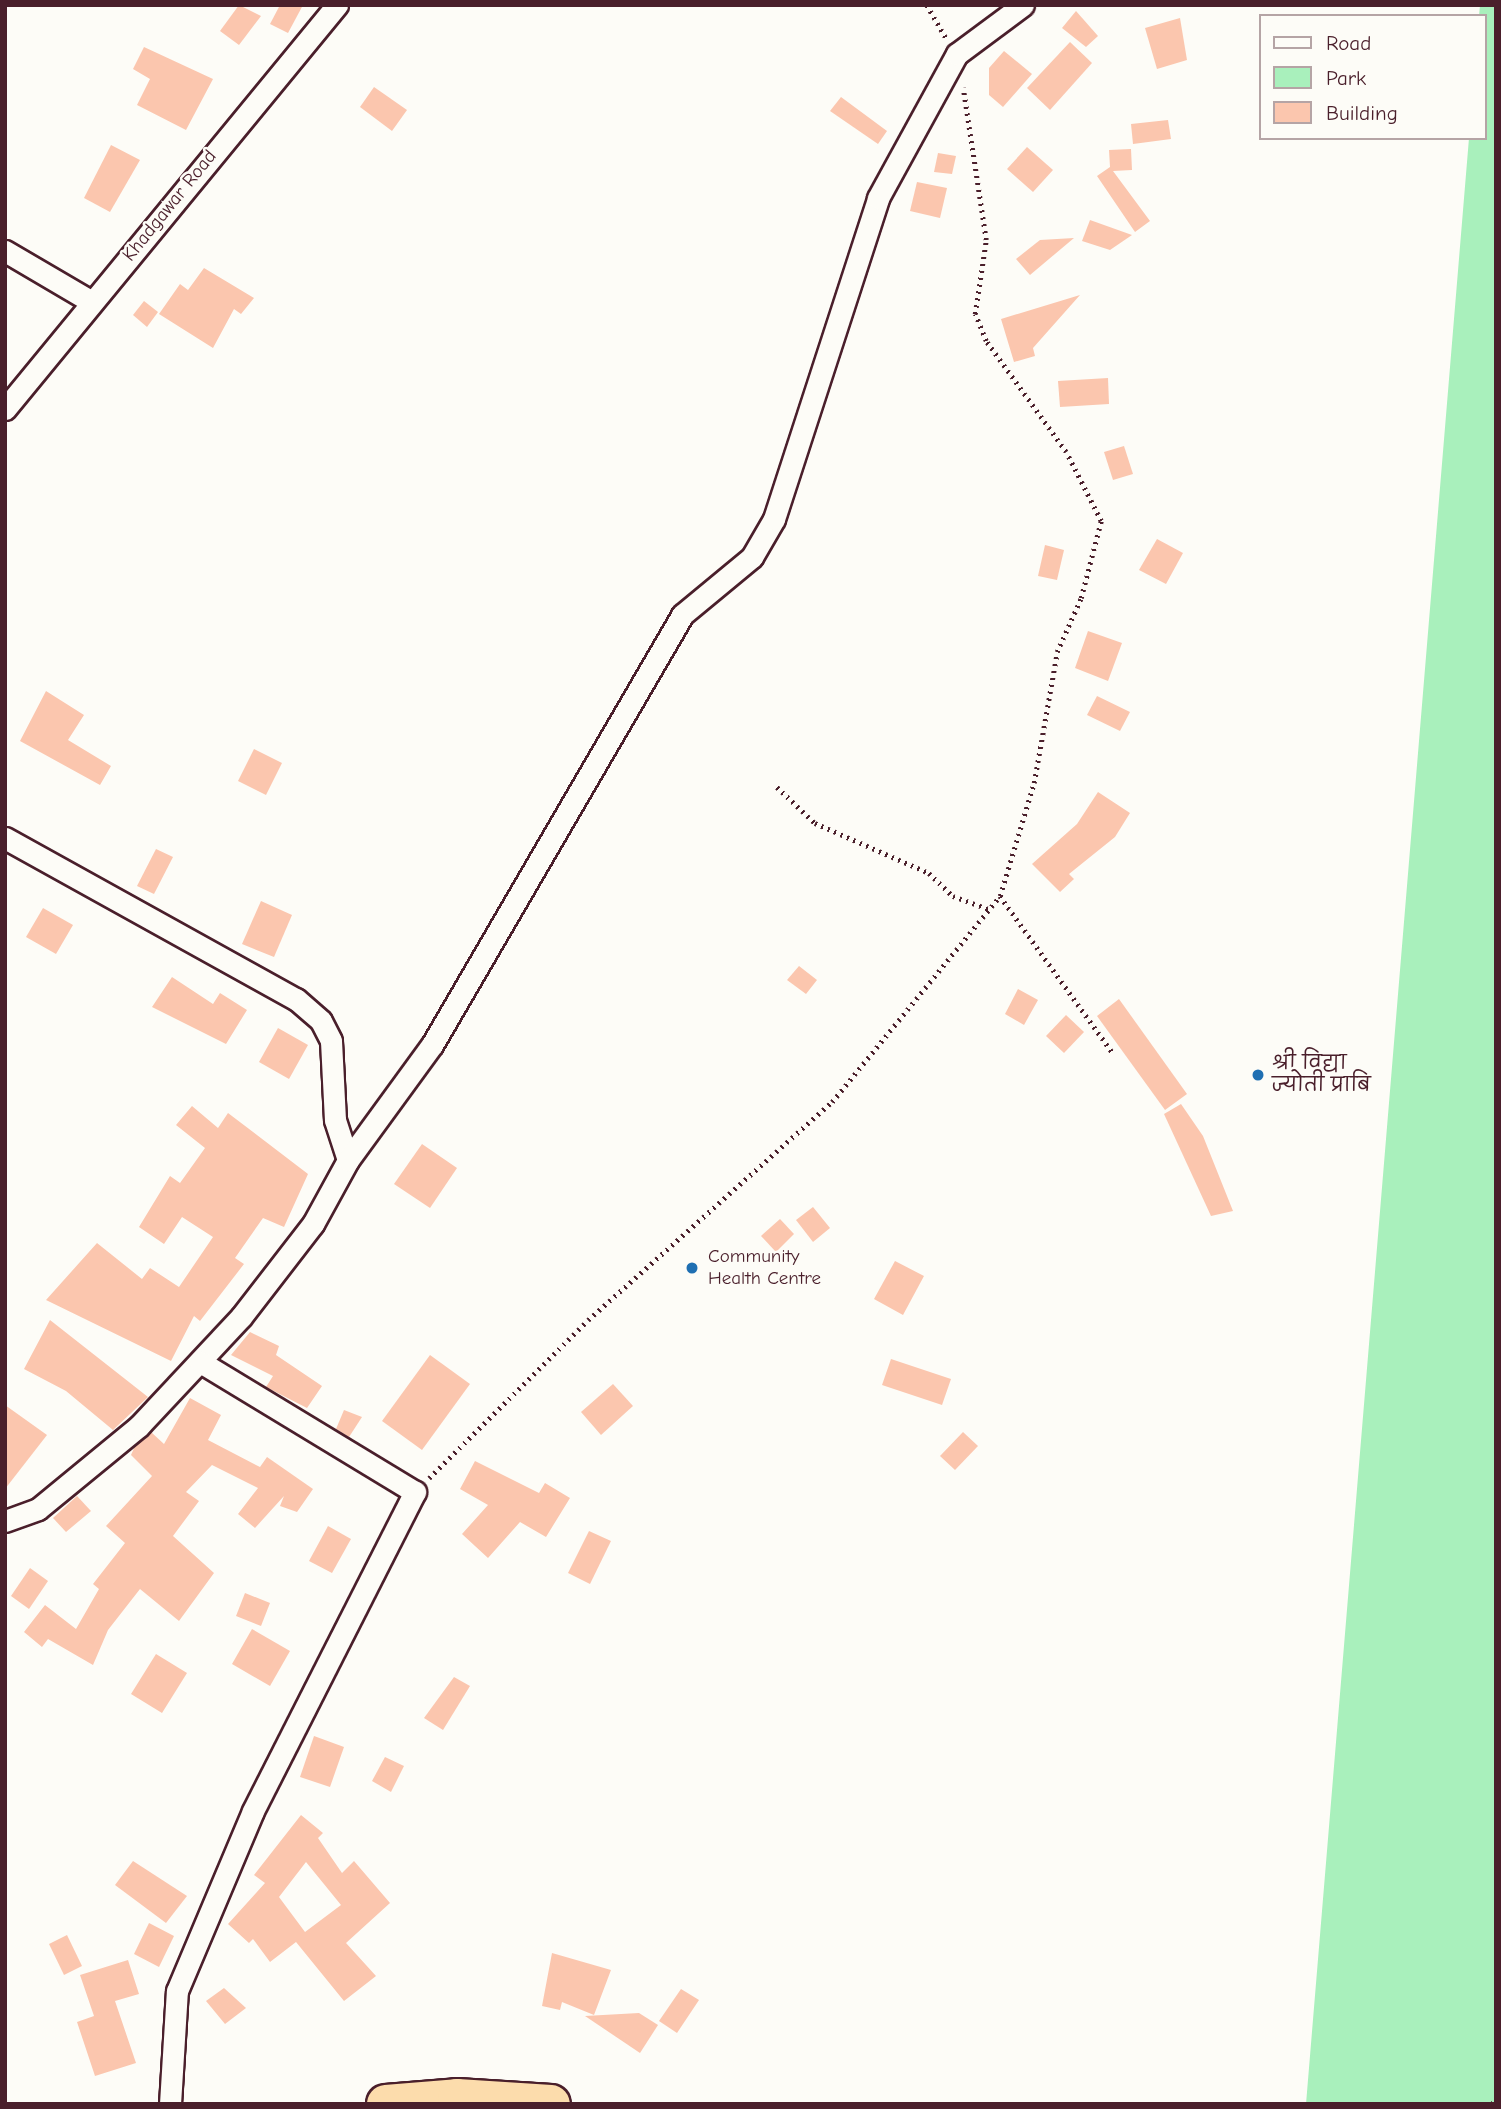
<!DOCTYPE html>
<meta charset="utf-8">
<style>
body{margin:0}
#map{position:relative;width:1501px;height:2109px;overflow:hidden;background:#fdfcf7;font-family:"Comic Neue","Playpen Sans Deva",sans-serif}
div>[style]{position:absolute}
[style*='--x']{left:calc(var(--x)*1px);top:calc(var(--y)*1px);width:calc(var(--w)*1px);rotate:calc(var(--a)*1deg)}
.green>*{inset:0;background:#a9f0bc}
.building>*{inset:0;background:#fbc6ae}
.path>*{height:4.5px;margin-top:-2.25px;transform-origin:0;background:repeating-linear-gradient(90deg,#4a1f2b 0 2px,transparent 0 7px)}
.roads{filter:drop-shadow(2px 0 #4a1f2b) drop-shadow(-2px 0 #4a1f2b) drop-shadow(0 2px #4a1f2b) drop-shadow(0 -2px #4a1f2b)}
.street>*{height:21px;margin:-10.5px;padding:0 10.5px;transform-origin:10.5px;border-radius:10.5px;background:#fdfcf7}
.highway>*{height:38px;margin:-19px;padding:0 19px;transform-origin:19px;border-radius:19px;background:#fcdcac}
.dots>*{width:19px;height:19px;translate:-50% -50%;box-sizing:border-box;border:4px solid #fdfcf7;border-radius:50%}
span{translate:-50% -50%;white-space:nowrap;text-align:center;line-height:1.15;-webkit-text-stroke:5px #fdfcf7;paint-order:stroke}
.street-label{font-size:19px;color:#4a1f2b}
.poi-label{font-size:19px;color:#4a1f2b}
.left{translate:0 -50%;text-align:left}
.frame{position:absolute;inset:0;border:7px solid #4a1f2b;pointer-events:none}
.legend{position:absolute;left:1259px;top:14px;width:228px;height:126px;box-sizing:border-box;background:#fdfcf7;border:2px solid #b5a4a5;margin:0;padding:9px 12px;list-style:none;font-size:21px;color:#4a1f2b}
.legend li{display:flex;align-items:center;gap:14px;height:35px}
.legend b{width:35px;border:2px solid #b5a4a5}
</style>
<div id="map">
<div class="green">
<div style="clip-path:polygon(1480px 5px,1496px 5px,1496px 2104px,1306px 2104px,1469px 138px,1485px 138px,1485px 16px,1479px 16px)"></div>
</div>
<div class="building">
<div style="clip-path:polygon(239px 5px,261px 16px,239px 45px,220px 31px)"></div>
<div style="clip-path:polygon(280px 5px,303px 5px,288px 33px,270px 24px)"></div>
<div style="clip-path:polygon(1076px 11px,1098px 36px,1086px 47px,1062px 28px)"></div>
<div style="clip-path:polygon(1180px 18px,1187px 60px,1157px 69px,1145px 28px)"></div>
<div style="clip-path:polygon(1070px 42px,1092px 63px,1050px 110px,1027px 88px)"></div>
<div style="clip-path:polygon(144px 47px,213px 79px,186px 130px,137px 105px,150px 79px,133px 69px)"></div>
<div style="clip-path:polygon(1004px 51px,1032px 74px,1003px 107px,989px 95px,989px 68px)"></div>
<div style="clip-path:polygon(374px 87px,407px 110px,392px 131px,360px 107px)"></div>
<div style="clip-path:polygon(841px 97px,887px 131px,878px 144px,830px 111px)"></div>
<div style="clip-path:polygon(1168px 120px,1171px 139px,1133px 144px,1131px 124px)"></div>
<div style="clip-path:polygon(111px 145px,140px 160px,110px 212px,84px 198px)"></div>
<div style="clip-path:polygon(1027px 147px,1053px 170px,1033px 192px,1007px 169px)"></div>
<div style="clip-path:polygon(1131px 149px,1132px 170px,1113px 171px,1150px 221px,1135px 232px,1097px 176px,1110px 167px,1109px 150px)"></div>
<div style="clip-path:polygon(938px 153px,956px 156px,952px 174px,934px 172px)"></div>
<div style="clip-path:polygon(917px 182px,947px 188px,940px 218px,910px 211px)"></div>
<div style="clip-path:polygon(1090px 220px,1132px 235px,1110px 250px,1082px 241px)"></div>
<div style="clip-path:polygon(1074px 238px,1030px 275px,1016px 259px,1040px 240px)"></div>
<div style="clip-path:polygon(204px 268px,254px 298px,241px 314px,234px 309px,213px 348px,159px 314px,180px 284px,188px 290px)"></div>
<div style="clip-path:polygon(1080px 295px,1033px 348px,1035px 356px,1014px 362px,1001px 319px)"></div>
<div style="clip-path:polygon(144px 301px,158px 312px,147px 327px,133px 315px)"></div>
<div style="clip-path:polygon(1108px 378px,1109px 404px,1060px 407px,1058px 381px)"></div>
<div style="clip-path:polygon(1124px 446px,1133px 474px,1113px 480px,1104px 452px)"></div>
<div style="clip-path:polygon(1157px 539px,1183px 553px,1166px 584px,1139px 570px)"></div>
<div style="clip-path:polygon(1045px 545px,1064px 550px,1057px 580px,1038px 576px)"></div>
<div style="clip-path:polygon(1088px 631px,1122px 643px,1108px 681px,1075px 668px)"></div>
<div style="clip-path:polygon(46px 691px,84px 715px,68px 740px,111px 766px,100px 785px,20px 741px)"></div>
<div style="clip-path:polygon(1097px 696px,1130px 712px,1120px 731px,1087px 715px)"></div>
<div style="clip-path:polygon(254px 749px,282px 763px,266px 795px,238px 781px)"></div>
<div style="clip-path:polygon(1098px 792px,1130px 813px,1115px 837px,1069px 874px,1074px 879px,1060px 892px,1032px 864px,1077px 824px)"></div>
<div style="clip-path:polygon(156px 849px,173px 857px,154px 894px,137px 886px)"></div>
<div style="clip-path:polygon(261px 901px,292px 915px,274px 957px,242px 944px)"></div>
<div style="clip-path:polygon(43px 908px,73px 925px,56px 954px,26px 937px)"></div>
<div style="clip-path:polygon(799px 966px,817px 980px,806px 994px,787px 980px)"></div>
<div style="clip-path:polygon(172px 977px,213px 1004px,220px 993px,247px 1010px,226px 1044px,152px 1007px)"></div>
<div style="clip-path:polygon(1018px 989px,1038px 1000px,1024px 1025px,1005px 1014px)"></div>
<div style="clip-path:polygon(1119px 999px,1187px 1094px,1165px 1110px,1097px 1016px)"></div>
<div style="clip-path:polygon(1066px 1015px,1084px 1032px,1064px 1053px,1046px 1036px)"></div>
<div style="clip-path:polygon(278px 1028px,308px 1045px,289px 1079px,259px 1062px)"></div>
<div style="clip-path:polygon(1181px 1104px,1203px 1136px,1233px 1211px,1211px 1216px,1164px 1114px)"></div>
<div style="clip-path:polygon(192px 1106px,218px 1128px,228px 1113px,308px 1174px,284px 1227px,263px 1218px,235px 1258px,244px 1264px,200px 1321px,194px 1316px,171px 1361px,46px 1300px,97px 1243px,142px 1279px,150px 1268px,179px 1287px,213px 1237px,182px 1217px,164px 1244px,139px 1227px,170px 1176px,180px 1183px,205px 1148px,176px 1125px)"></div>
<div style="clip-path:polygon(422px 1144px,457px 1168px,430px 1208px,394px 1184px)"></div>
<div style="clip-path:polygon(813px 1207px,830px 1228px,813px 1242px,796px 1220px)"></div>
<div style="clip-path:polygon(780px 1219px,794px 1234px,776px 1252px,761px 1236px)"></div>
<div style="clip-path:polygon(895px 1261px,924px 1276px,903px 1315px,874px 1299px)"></div>
<div style="clip-path:polygon(50px 1320px,148px 1397px,113px 1430px,66px 1391px,24px 1369px)"></div>
<div style="clip-path:polygon(250px 1332px,279px 1346px,276px 1355px,322px 1386px,307px 1408px,266px 1387px,273px 1376px,231px 1355px)"></div>
<div style="clip-path:polygon(430px 1355px,470px 1384px,422px 1450px,382px 1421px)"></div>
<div style="clip-path:polygon(891px 1359px,951px 1379px,942px 1405px,882px 1385px)"></div>
<div style="clip-path:polygon(613px 1384px,633px 1406px,601px 1435px,581px 1412px)"></div>
<div style="clip-path:polygon(190px 1398px,221px 1415px,208px 1440px,260px 1467px,267px 1457px,313px 1489px,297px 1512px,280px 1506px,284px 1496px,255px 1528px,238px 1514px,258px 1488px,212px 1465px,186px 1492px,199px 1501px,173px 1536px,214px 1573px,179px 1621px,140px 1589px,108px 1630px,93px 1665px,48px 1639px,42px 1647px,24px 1632px,45px 1605px,76px 1629px,99px 1589px,93px 1584px,125px 1543px,106px 1526px,152px 1476px,131px 1455px,135px 1446px,151px 1432px,164px 1444px)"></div>
<div style="clip-path:polygon(5px 1405px,47px 1435px,5px 1489px)"></div>
<div style="clip-path:polygon(344px 1410px,362px 1417px,349px 1437px,336px 1429px)"></div>
<div style="clip-path:polygon(963px 1432px,978px 1446px,955px 1470px,940px 1456px)"></div>
<div style="clip-path:polygon(475px 1461px,539px 1493px,545px 1483px,570px 1498px,546px 1537px,520px 1522px,488px 1558px,462px 1534px,488px 1505px,460px 1489px)"></div>
<div style="clip-path:polygon(77px 1496px,91px 1511px,66px 1532px,53px 1518px)"></div>
<div style="clip-path:polygon(328px 1526px,351px 1539px,332px 1573px,309px 1561px)"></div>
<div style="clip-path:polygon(589px 1531px,611px 1541px,590px 1584px,568px 1573px)"></div>
<div style="clip-path:polygon(30px 1568px,48px 1581px,29px 1609px,11px 1596px)"></div>
<div style="clip-path:polygon(245px 1593px,270px 1603px,261px 1626px,236px 1616px)"></div>
<div style="clip-path:polygon(252px 1629px,290px 1651px,270px 1686px,232px 1664px)"></div>
<div style="clip-path:polygon(156px 1654px,187px 1673px,162px 1713px,131px 1694px)"></div>
<div style="clip-path:polygon(454px 1677px,470px 1686px,443px 1730px,424px 1718px)"></div>
<div style="clip-path:polygon(314px 1736px,344px 1747px,330px 1787px,300px 1777px)"></div>
<div style="clip-path:polygon(385px 1757px,404px 1766px,391px 1792px,372px 1781px)"></div>
<div style="clip-path:polygon(evenodd,301px 1815px,323px 1833px,318px 1838px,342px 1873px,354px 1861px,390px 1903px,346px 1943px,376px 1976px,344px 2001px,296px 1942px,270px 1962px,253px 1939px,249px 1943px,228px 1924px,265px 1883px,254px 1875px,301px 1815px,306px 1862px,341px 1905px,305px 1932px,279px 1897px,306px 1862px)"></div>
<div style="clip-path:polygon(133px 1861px,187px 1896px,166px 1923px,115px 1885px)"></div>
<div style="clip-path:polygon(149px 1923px,174px 1936px,159px 1967px,134px 1954px)"></div>
<div style="clip-path:polygon(67px 1935px,82px 1966px,64px 1975px,49px 1944px)"></div>
<div style="clip-path:polygon(552px 1953px,611px 1970px,594px 2015px,562px 2002px,560px 2010px,542px 2006px)"></div>
<div style="clip-path:polygon(128px 1960px,139px 1994px,115px 2001px,136px 2063px,95px 2076px,77px 2022px,94px 2016px,80px 1975px)"></div>
<div style="clip-path:polygon(224px 1988px,246px 2008px,225px 2024px,206px 2001px)"></div>
<div style="clip-path:polygon(681px 1989px,699px 2000px,677px 2033px,659px 2021px)"></div>
<div style="clip-path:polygon(639px 2013px,658px 2025px,640px 2053px,585px 2016px)"></div>
</div>
<div class="path">
<div style="--x:927;--y:5;--w:38;--a:60"></div>
<div style="--x:777;--y:787;--w:52;--a:43.5"></div>
<div style="--x:815;--y:823;--w:124;--a:23.7"></div>
<div style="--x:929;--y:873;--w:33;--a:44"></div>
<div style="--x:953;--y:896;--w:38;--a:20"></div>
<div style="--x:1000;--y:896;--w:192;--a:54.3"></div>
<div style="--x:429;--y:1478;--w:224;--a:-44.8"></div>
<div style="--x:588;--y:1320;--w:327;--a:-41.8"></div>
<div style="--x:832;--y:1102;--w:266;--a:-50.8"></div>
<div style="--x:1000;--y:896;--w:118;--a:-73.3"></div>
<div style="--x:1034;--y:783;--w:133;--a:-80"></div>
<div style="--x:1057;--y:652;--w:59;--a:-66"></div>
<div style="--x:1081;--y:598;--w:80;--a:-75.4"></div>
<div style="--x:1101;--y:521;--w:77;--a:-116.9"></div>
<div style="--x:1066;--y:452;--w:137;--a:-125.8"></div>
<div style="--x:986;--y:341;--w:29;--a:-112"></div>
<div style="--x:975;--y:314;--w:75;--a:-81.5"></div>
<div style="--x:986;--y:240;--w:154;--a:-98.6"></div>
<div style="--x:1492;--y:2104;--w:6;--a:-51"></div>
</div>
<div class="roads">
<div class="street">
<div style="--x:5;--y:251;--w:101;--a:30.4"></div>
<div style="--x:5;--y:409;--w:523;--a:-50.59"></div>
<div style="--x:5;--y:838;--w:333;--a:29"></div>
<div style="--x:296;--y:999;--w:33;--a:41"></div>
<div style="--x:321;--y:1021;--w:22;--a:63"></div>
<div style="--x:331;--y:1041;--w:79;--a:87.1"></div>
<div style="--x:335;--y:1120;--w:42;--a:72"></div>
<div style="--x:5;--y:1521;--w:35;--a:-20"></div>
<div style="--x:38;--y:1509;--w:131;--a:-39.4"></div>
<div style="--x:139;--y:1426;--w:149;--a:-46.9"></div>
<div style="--x:241;--y:1317;--w:118;--a:-52.3"></div>
<div style="--x:313;--y:1224;--w:73;--a:-61.3"></div>
<div style="--x:348;--y:1160;--w:142;--a:-53.9"></div>
<div style="--x:432;--y:1045;--w:497;--a:-59.8"></div>
<div style="--x:682;--y:615;--w:91;--a:-39.6"></div>
<div style="--x:752;--y:557;--w:44;--a:-59.9"></div>
<div style="--x:774;--y:519;--w:337;--a:-72"></div>
<div style="--x:878;--y:198;--w:164;--a:-61.3"></div>
<div style="--x:957;--y:54;--w:82;--a:-36.6"></div>
<div style="--x:170;--y:2104;--w:113;--a:-86.5"></div>
<div style="--x:177;--y:1991;--w:195;--a:-67.1"></div>
<div style="--x:253;--y:1811;--w:358;--a:-63.1"></div>
<div style="--x:415;--y:1492;--w:251;--a:-148.8"></div>
</div>
<div class="highway">
<div style="--x:386;--y:2104;--w:71;--a:-4.8"></div>
<div style="--x:457;--y:2098;--w:94;--a:3.7"></div>
</div>
</div>
<div class="dots">
<div style="left:1258px;top:1075px;background:#1f6fb2"></div>
<div style="left:692px;top:1268px;background:#1f6fb2"></div>
</div>
<div class="street-label">
<span style="left:170px;top:206px;rotate:-51deg">Khadgawar Road</span>
</div>
<div class="poi-label">
<span class="left" style="left:1272px;top:1075px">श्री विद्या<br>ज्योती प्राबि</span>
<span class="left" style="left:708px;top:1268px">Community<br>Health Centre</span>
</div>
<div class="frame"></div>
<ul class="legend">
<li><b style="height:9px;background:#fdfcf7"></b>Road</li>
<li><b style="height:19px;background:#a9f0bc"></b>Park</li>
<li><b style="height:19px;background:#fbc6ae"></b>Building</li>
</ul>
</div>
